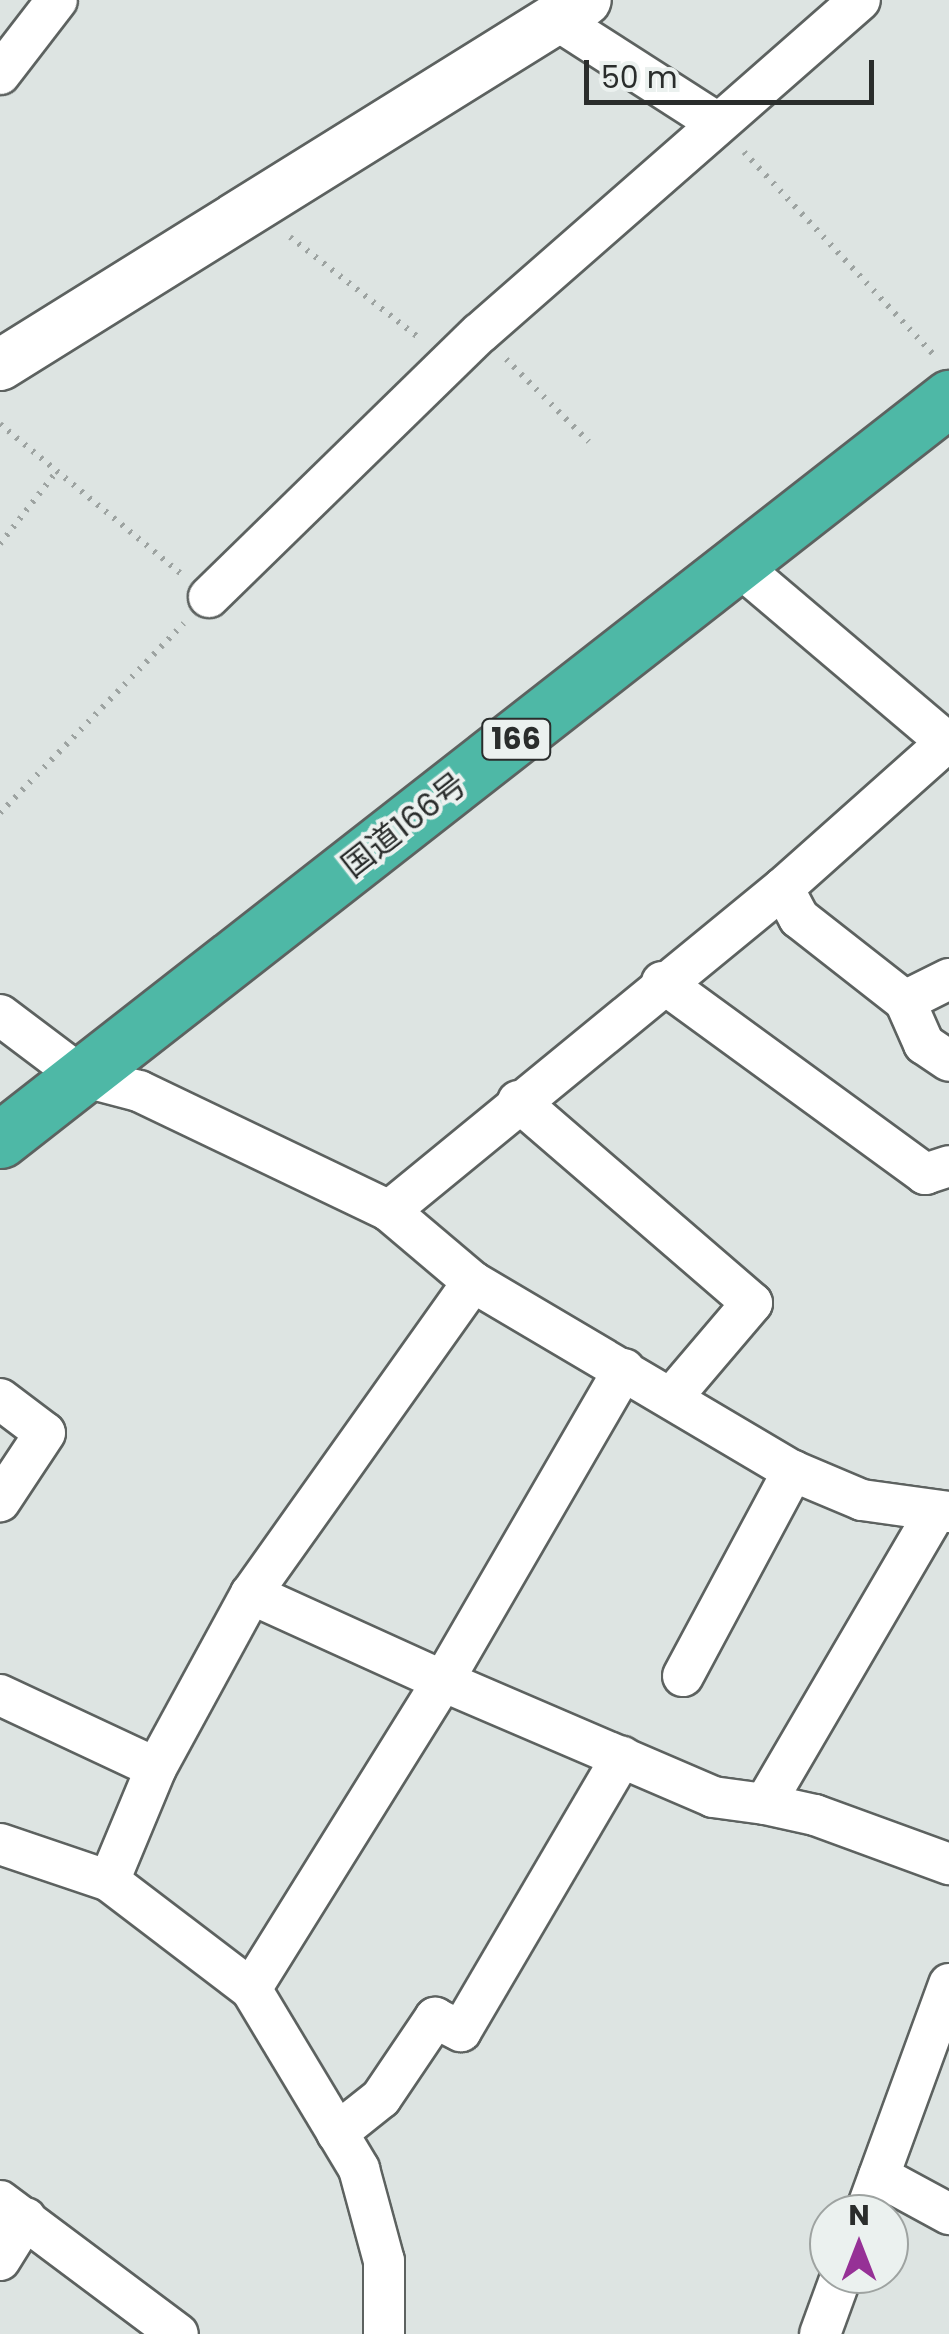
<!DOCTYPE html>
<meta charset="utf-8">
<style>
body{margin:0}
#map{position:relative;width:949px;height:2334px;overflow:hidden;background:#dde4e2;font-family:Poppins,"Noto Sans JP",sans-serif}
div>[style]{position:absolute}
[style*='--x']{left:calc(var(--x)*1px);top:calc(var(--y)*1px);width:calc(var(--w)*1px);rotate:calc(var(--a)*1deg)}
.path>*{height:6px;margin-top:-3px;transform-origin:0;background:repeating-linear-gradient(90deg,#9da3a1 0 2.5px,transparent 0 10.5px)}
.roads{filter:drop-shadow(2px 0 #5d6260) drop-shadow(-2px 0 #5d6260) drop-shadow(0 2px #5d6260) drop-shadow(0 -2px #5d6260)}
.minor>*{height:40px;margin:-20px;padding:0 20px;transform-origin:20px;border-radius:20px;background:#fff}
.tertiary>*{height:50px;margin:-25px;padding:0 25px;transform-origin:25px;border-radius:25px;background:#fff}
.trunk>*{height:55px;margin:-27.5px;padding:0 27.5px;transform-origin:27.5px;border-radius:27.5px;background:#4eb8a6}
span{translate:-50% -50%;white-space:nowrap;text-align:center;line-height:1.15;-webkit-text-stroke:8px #ebf1ef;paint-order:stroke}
.shield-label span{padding:2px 8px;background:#ebf1ef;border:2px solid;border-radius:8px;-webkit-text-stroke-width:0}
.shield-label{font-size:30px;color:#2a2d2c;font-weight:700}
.street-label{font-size:32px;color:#2a2d2c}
.north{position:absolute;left:809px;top:2194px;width:100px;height:100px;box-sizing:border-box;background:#ebf1ef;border:2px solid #9ea3a1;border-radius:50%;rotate:0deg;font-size:28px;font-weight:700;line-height:40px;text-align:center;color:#2a2d2c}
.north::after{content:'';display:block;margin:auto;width:35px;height:45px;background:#963196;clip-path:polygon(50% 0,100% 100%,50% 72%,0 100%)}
.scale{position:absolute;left:584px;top:60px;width:290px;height:45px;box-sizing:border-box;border:5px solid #2a2d2c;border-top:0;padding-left:12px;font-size:30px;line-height:35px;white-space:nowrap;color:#2a2d2c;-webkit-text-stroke:8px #ebf1ef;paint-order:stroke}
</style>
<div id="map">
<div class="path">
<div style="--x:744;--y:152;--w:278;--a:46.9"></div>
<div style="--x:290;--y:237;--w:167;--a:38"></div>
<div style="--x:506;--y:359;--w:117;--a:45"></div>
<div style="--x:0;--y:424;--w:235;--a:39.6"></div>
<div style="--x:0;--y:544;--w:93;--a:-52"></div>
<div style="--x:0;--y:813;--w:264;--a:-45.9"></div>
</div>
<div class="roads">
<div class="minor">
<div style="--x:557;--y:20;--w:189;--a:32.7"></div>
<div style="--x:0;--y:74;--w:93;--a:-52.4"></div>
<div style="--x:739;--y:566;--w:275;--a:40.3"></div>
<div style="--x:209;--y:597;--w:378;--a:-44.3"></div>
<div style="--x:480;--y:333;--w:505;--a:-41.23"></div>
<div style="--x:783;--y:888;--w:34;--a:62"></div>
<div style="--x:799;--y:918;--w:135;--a:38.1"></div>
<div style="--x:905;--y:1001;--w:47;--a:66.2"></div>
<div style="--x:924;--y:1044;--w:30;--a:34"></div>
<div style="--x:662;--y:982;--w:326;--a:36.1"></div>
<div style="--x:925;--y:1174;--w:25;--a:-18"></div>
<div style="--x:905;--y:1001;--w:49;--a:-26.6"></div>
<div style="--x:0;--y:1015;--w:101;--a:37"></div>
<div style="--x:81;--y:1076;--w:60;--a:14.5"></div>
<div style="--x:139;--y:1091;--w:277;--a:25.6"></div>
<div style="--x:389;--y:1211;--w:110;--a:40.2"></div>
<div style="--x:473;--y:1282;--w:372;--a:30.6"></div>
<div style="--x:793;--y:1471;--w:75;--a:22.8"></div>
<div style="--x:862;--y:1500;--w:88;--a:7.9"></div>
<div style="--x:518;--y:1101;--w:309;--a:40.8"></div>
<div style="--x:752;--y:1303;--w:123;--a:130.4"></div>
<div style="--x:389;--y:1211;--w:509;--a:-39.34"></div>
<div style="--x:783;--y:888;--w:222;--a:-41.7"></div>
<div style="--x:624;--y:1369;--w:361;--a:120.1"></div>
<div style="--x:443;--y:1681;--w:294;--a:23.2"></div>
<div style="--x:713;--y:1797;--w:52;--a:7.7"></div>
<div style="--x:0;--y:1399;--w:56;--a:37.1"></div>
<div style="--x:45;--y:1433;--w:82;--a:123.5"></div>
<div style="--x:936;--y:1511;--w:339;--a:120.3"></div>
<div style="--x:765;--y:1804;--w:51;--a:12.4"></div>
<div style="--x:815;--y:1815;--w:143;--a:20.1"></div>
<div style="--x:683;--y:1676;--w:233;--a:-61.8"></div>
<div style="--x:0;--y:1695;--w:172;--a:25.1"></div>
<div style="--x:0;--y:1844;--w:115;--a:18.7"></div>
<div style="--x:109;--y:1881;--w:122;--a:-67.4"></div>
<div style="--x:156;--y:1768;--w:198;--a:-61.4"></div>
<div style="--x:109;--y:1881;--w:178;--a:37.3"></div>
<div style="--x:251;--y:1989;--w:363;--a:-58.1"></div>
<div style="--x:443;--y:1681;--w:211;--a:-155.6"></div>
<div style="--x:251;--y:1594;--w:383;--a:-54.6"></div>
<div style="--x:251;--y:1989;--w:210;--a:59"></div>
<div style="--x:359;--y:2169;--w:95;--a:74.8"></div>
<div style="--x:384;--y:2261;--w:73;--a:90"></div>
<div style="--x:337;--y:2133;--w:56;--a:-38.5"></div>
<div style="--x:381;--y:2098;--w:97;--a:-56"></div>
<div style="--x:435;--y:2018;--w:29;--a:27"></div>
<div style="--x:461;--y:2031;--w:318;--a:-59.6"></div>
<div style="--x:879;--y:2176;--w:80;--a:28.5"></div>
<div style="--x:0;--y:2201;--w:222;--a:36.8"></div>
<div style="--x:865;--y:2214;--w:245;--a:-69.9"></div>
<div style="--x:0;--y:2260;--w:49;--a:-58.2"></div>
<div style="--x:820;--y:2334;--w:64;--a:-69.9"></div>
</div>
<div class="tertiary">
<div style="--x:0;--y:365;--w:690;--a:-31.92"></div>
</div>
<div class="trunk">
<div style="--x:0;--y:1140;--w:1205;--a:-38.02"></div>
</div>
</div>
<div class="shield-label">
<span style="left:516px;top:739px">166</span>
</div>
<div class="street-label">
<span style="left:404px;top:825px;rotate:-38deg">国道166号</span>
</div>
<div class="north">N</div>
<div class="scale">50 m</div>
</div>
